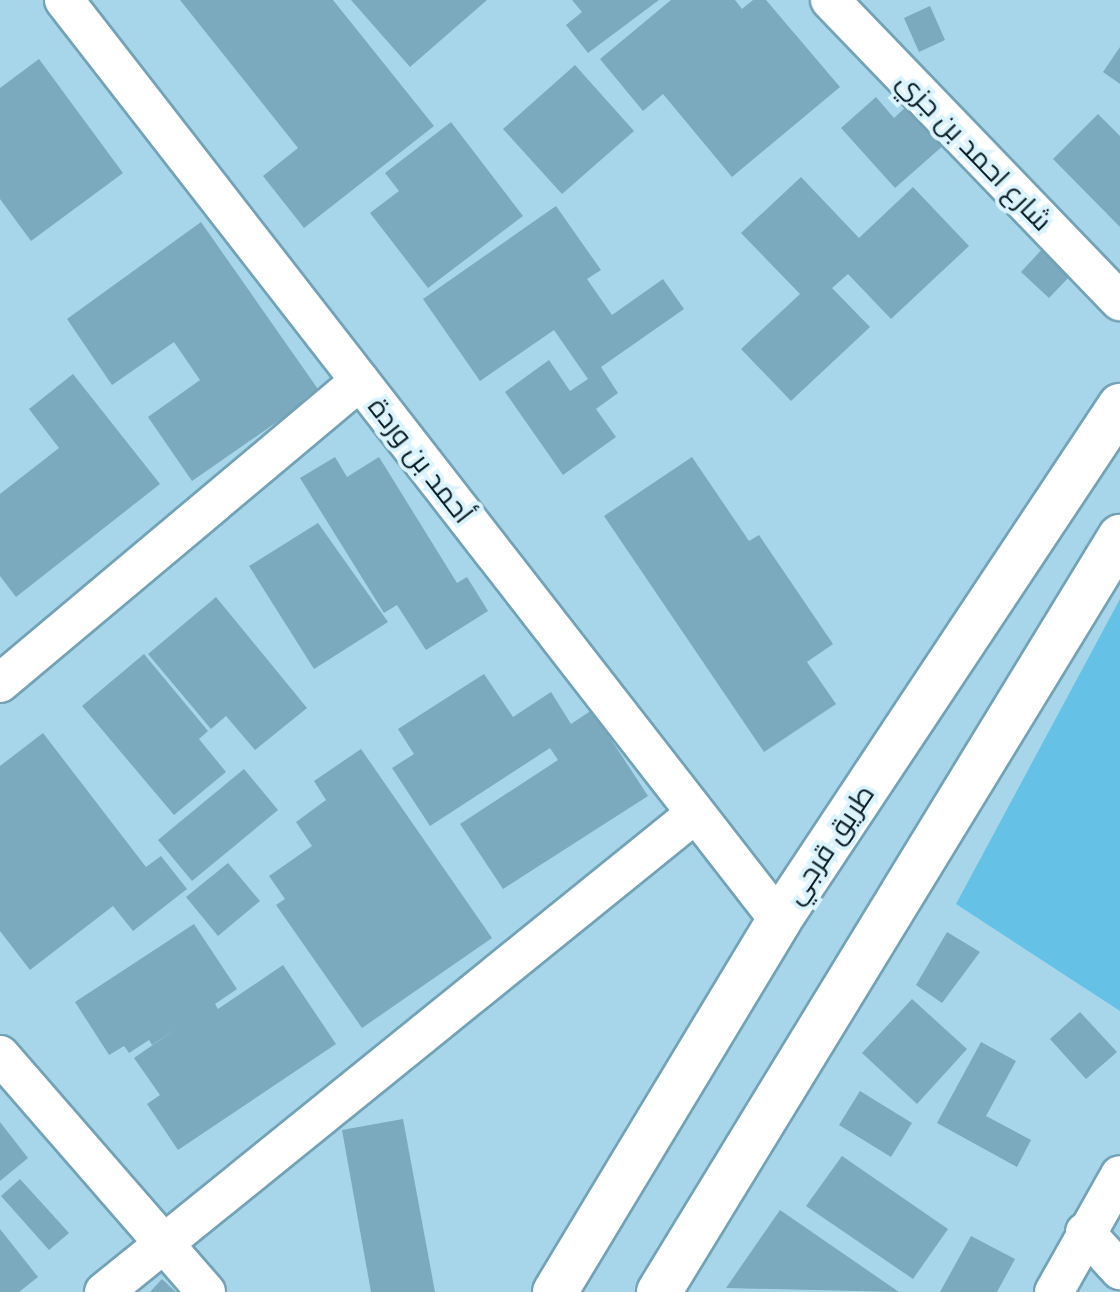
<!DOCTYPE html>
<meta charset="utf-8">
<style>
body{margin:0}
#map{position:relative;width:1120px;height:1292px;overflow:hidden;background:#a7d6ea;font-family:"Golos Text",Cairo,sans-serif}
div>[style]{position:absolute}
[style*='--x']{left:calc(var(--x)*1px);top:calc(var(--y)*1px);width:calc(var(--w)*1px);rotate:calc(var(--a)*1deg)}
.green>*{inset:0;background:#66c1e6}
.building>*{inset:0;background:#7ba9bd}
.roads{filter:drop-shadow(2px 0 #74a2b5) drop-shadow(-2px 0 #74a2b5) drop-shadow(0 2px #74a2b5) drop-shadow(0 -2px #74a2b5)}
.minor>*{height:38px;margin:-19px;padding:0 19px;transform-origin:19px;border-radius:19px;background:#fff}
.trunk>*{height:44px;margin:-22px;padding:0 22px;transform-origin:22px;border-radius:22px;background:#fff}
span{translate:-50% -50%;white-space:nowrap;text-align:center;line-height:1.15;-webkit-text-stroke:8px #dbf3fd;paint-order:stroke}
.street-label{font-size:28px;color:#0b1e25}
</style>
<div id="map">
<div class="green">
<div style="clip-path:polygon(1120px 599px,1120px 1011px,956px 904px)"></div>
</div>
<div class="building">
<div style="clip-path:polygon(180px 0,333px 0,434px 126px,304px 228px,263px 176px,298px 148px)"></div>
<div style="clip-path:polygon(351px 0,487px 0,410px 67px)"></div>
<div style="clip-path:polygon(572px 0,659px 0,588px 53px,566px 25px,582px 12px)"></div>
<div style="clip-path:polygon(671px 0,735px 0,742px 9px,753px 0,766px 0,840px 87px,732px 177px,663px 94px,643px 111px,600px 59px)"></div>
<div style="clip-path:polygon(930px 6px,945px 40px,919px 52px,904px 18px)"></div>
<div style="clip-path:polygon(1120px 47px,1120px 84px,1103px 72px)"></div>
<div style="clip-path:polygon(39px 59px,123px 173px,31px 241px,0 199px,0 88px)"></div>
<div style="clip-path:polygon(575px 65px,634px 131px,562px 194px,503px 129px)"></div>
<div style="clip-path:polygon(876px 97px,894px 118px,909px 104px,945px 144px,895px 188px,841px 128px)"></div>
<div style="clip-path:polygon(1098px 114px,1120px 136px,1120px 227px,1053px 159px)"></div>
<div style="clip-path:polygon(451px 122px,523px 216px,428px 288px,370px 213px,399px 191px,385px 173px)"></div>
<div style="clip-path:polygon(801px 177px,859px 238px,913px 187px,969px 246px,891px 319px,848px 274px,832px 288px,870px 327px,791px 401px,741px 349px,800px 294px,741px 233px)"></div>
<div style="clip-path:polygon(556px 206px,601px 270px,587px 279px,612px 315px,663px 279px,684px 309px,601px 367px,618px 393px,596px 409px,616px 437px,563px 475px,505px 392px,549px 360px,570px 391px,588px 379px,554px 330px,480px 381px,423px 299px)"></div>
<div style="clip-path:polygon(201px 222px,320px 392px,192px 481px,148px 417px,200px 380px,174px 342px,112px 385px,67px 319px)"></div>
<div style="clip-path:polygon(1044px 247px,1072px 274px,1049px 298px,1021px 272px)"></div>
<div style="clip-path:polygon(73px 374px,160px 484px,16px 597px,0 576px,0 494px,59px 448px,29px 409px)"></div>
<div style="clip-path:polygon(335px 457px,347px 477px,379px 457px,457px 583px,467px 577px,488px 611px,426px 650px,397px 605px,384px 613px,300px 478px)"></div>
<div style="clip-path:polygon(692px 457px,749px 541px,759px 535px,833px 644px,807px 662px,836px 704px,764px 752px,604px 516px)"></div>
<div style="clip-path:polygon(318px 523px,388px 622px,314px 669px,249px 566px)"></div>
<div style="clip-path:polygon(216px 597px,307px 708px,255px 750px,226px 716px,211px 729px,148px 654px)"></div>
<div style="clip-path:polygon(144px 654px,208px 731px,199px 739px,226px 772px,174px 815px,82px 706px)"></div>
<div style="clip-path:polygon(484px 674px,513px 717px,551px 692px,571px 724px,592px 710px,648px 796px,503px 889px,460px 824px,558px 760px,550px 748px,430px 826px,392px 768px,414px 754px,398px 729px)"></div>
<div style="clip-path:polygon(43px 733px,146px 867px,161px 856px,187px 889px,133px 931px,113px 906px,30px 970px,0 931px,0 766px)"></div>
<div style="clip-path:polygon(361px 749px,492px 938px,362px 1028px,276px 905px,285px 899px,269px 876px,312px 846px,296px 822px,326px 800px,314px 781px)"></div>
<div style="clip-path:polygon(244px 769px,278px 810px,192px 881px,158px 840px)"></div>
<div style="clip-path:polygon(228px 863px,260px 901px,218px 936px,186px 897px)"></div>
<div style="clip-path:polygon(194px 924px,237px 989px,215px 1004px,218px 1009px,283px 965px,336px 1044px,178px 1150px,147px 1104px,160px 1095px,134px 1058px,180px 1026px,152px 1045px,149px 1040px,129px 1053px,124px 1046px,109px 1055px,75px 1002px)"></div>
<div style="clip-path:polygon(947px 932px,980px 952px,942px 1003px,916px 985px)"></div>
<div style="clip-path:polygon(912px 999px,967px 1049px,917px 1104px,862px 1053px)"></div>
<div style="clip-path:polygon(1080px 1012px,1117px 1052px,1086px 1079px,1050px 1039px)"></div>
<div style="clip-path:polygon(981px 1042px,1016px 1061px,986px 1116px,1031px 1140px,1017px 1167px,937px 1123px)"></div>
<div style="clip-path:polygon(860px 1091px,912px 1123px,891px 1157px,839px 1125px)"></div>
<div style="clip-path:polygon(403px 1119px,435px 1292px,371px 1292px,342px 1130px)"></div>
<div style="clip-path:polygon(0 1122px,28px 1158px,0 1181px)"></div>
<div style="clip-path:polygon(842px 1156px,948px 1229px,913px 1279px,806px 1206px)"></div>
<div style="clip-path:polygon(20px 1179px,69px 1233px,49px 1250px,1px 1196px)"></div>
<div style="clip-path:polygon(780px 1210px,899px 1292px,726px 1288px)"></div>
<div style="clip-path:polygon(0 1229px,38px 1277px,19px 1292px,0 1292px)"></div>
<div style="clip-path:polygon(971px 1236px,1015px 1259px,997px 1292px,940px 1292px)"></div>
<div style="clip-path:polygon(162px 1279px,176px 1292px,150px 1292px)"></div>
</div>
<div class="roads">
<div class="minor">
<div style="--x:64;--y:0;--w:1165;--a:52.15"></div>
<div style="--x:830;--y:0;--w:418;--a:46.1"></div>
<div style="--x:0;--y:683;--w:470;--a:-40"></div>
<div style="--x:0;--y:1055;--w:314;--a:49"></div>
<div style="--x:1085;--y:1232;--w:52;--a:47.4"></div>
<div style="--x:104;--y:1292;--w:760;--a:-38.97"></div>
<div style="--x:1054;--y:1292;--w:134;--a:-60.6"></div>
</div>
<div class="trunk">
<div style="--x:555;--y:1292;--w:434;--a:-58.9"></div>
<div style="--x:779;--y:920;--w:617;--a:-56.44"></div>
<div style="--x:659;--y:1292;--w:885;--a:-58.59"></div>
</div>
</div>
<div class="street-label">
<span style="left:975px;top:151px;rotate:46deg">شارع احمد بن جزي</span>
<span style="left:421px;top:460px;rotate:52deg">أحمد بن وردة</span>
<span style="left:829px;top:844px;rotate:-56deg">طريق قرجي</span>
</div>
</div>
